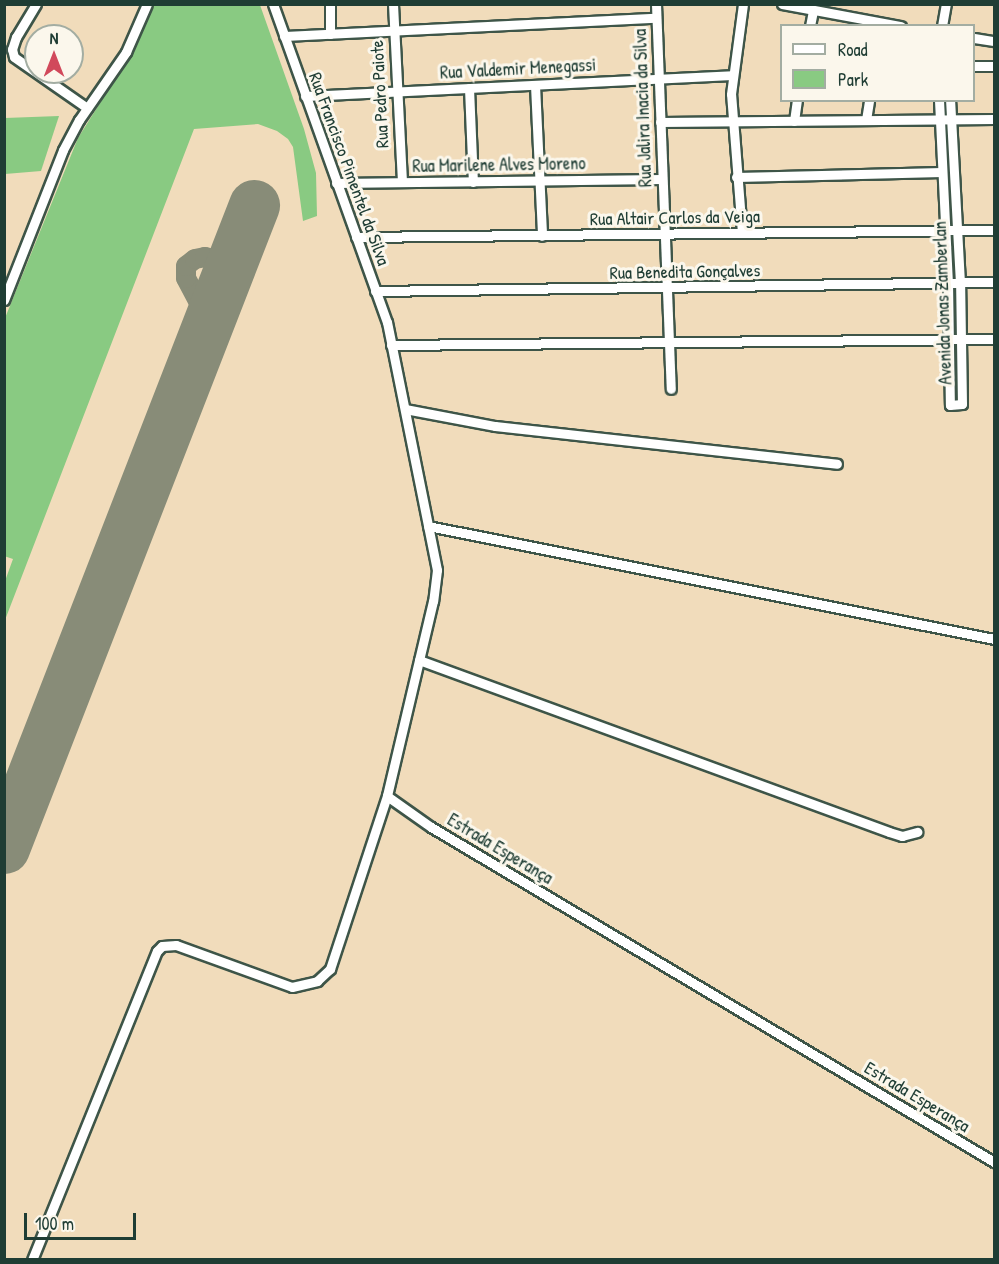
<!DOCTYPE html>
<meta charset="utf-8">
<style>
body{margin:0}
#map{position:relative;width:999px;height:1264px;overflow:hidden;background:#f1dcbb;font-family:"Patrick Hand",sans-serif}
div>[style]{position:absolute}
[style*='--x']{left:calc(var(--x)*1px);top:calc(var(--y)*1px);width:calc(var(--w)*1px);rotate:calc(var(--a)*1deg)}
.green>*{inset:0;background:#89ca82}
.taxiway>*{height:20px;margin:-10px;padding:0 10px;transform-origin:10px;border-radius:10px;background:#888c78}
.runway>*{height:51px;margin:-25.5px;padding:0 25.5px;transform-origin:25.5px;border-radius:25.5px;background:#888c78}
.roads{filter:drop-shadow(2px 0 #3e5548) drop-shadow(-2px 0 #3e5548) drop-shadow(0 2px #3e5548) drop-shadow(0 -2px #3e5548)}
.street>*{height:9px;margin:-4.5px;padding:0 4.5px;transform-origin:4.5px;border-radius:4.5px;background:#fff}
span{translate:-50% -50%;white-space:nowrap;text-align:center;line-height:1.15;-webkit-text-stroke:6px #fbf7ec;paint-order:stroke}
.street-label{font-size:18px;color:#1f3d34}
.frame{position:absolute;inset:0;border:6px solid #1f3d34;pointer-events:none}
.legend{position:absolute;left:780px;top:24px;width:195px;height:78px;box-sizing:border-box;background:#fbf7ec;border:2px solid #a3ada2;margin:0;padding:8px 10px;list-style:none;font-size:18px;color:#1f3d34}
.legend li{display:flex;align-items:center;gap:12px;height:30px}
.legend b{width:30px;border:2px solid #a3ada2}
.north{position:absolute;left:24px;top:24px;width:60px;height:60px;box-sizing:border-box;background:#fbf7ec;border:2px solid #a3ada2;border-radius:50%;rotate:0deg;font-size:16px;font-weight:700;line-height:24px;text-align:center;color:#1f3d34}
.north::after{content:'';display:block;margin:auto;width:21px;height:27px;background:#d1495b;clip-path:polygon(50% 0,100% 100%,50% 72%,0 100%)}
.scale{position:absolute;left:24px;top:1213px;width:112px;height:27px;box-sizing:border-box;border:3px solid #1f3d34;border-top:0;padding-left:8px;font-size:18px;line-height:21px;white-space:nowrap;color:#1f3d34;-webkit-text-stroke:4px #fbf7ec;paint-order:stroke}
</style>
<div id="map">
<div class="green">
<div style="clip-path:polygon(154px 5px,260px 5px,304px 129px,316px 173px,317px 216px,303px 221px,293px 147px,288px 139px,277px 131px,258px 124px,194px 129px,5px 620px,5px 581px,13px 559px,4px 556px,5px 318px,78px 138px,134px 49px)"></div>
<div style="clip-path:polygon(59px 116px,41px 171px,5px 174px,5px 118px)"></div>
</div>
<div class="taxiway">
<div style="--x:206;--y:328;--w:12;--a:-90"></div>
<div style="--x:206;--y:316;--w:43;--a:-117.8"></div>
<div style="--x:186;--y:278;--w:12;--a:-90"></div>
<div style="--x:186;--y:266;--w:11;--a:-38"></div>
<div style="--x:195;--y:259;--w:10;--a:-11"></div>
<div style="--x:205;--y:257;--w:27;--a:15"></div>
<div style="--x:4;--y:815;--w:16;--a:-15"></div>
<div style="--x:4;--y:833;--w:9;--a:69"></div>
</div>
<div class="runway">
<div style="--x:4;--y:848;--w:690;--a:-68.75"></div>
</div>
<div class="roads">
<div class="street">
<div style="--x:36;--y:4;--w:39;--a:121"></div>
<div style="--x:16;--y:37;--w:13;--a:108"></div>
<div style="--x:12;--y:49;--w:8;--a:76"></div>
<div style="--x:14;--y:57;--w:89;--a:34.9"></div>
<div style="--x:273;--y:4;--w:338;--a:70.3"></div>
<div style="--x:387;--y:322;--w:253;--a:78.6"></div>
<div style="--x:437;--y:570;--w:31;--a:97"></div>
<div style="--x:433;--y:601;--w:200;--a:103.3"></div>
<div style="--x:387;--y:796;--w:54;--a:35.2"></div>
<div style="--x:431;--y:827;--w:655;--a:30.75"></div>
<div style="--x:330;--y:4;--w:30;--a:90"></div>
<div style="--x:393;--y:4;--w:178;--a:87.1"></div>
<div style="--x:656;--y:4;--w:385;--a:87.8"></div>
<div style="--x:782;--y:4;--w:121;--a:10.5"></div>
<div style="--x:810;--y:26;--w:16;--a:-79"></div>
<div style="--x:942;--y:26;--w:22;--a:-80"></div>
<div style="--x:284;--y:36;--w:372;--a:-2.8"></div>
<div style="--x:974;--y:38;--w:20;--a:9"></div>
<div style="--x:974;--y:66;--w:20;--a:0"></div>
<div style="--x:535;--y:85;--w:151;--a:87.3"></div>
<div style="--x:469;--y:88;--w:94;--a:87.6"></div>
<div style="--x:305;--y:96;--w:428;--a:-2.8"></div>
<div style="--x:939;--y:100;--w:183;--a:87.2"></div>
<div style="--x:948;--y:283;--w:122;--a:89.1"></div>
<div style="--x:950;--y:405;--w:12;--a:-5"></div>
<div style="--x:962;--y:404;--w:121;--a:-90.9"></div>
<div style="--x:960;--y:283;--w:183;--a:-93.1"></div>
<div style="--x:866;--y:120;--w:20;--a:-81"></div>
<div style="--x:794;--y:121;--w:21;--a:-82"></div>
<div style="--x:660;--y:122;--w:334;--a:-0.5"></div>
<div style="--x:736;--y:177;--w:206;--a:-1.4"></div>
<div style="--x:336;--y:183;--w:326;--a:-0.7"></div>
<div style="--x:742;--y:233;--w:139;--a:-94.5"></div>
<div style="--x:731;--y:94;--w:91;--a:-82.4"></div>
<div style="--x:356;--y:237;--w:638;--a:-0.63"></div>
<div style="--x:375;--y:291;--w:619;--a:-0.83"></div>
<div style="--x:4;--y:300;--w:161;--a:-68.5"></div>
<div style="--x:63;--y:150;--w:34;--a:-62"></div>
<div style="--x:79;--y:120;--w:83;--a:-55.3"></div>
<div style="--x:126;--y:52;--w:52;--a:-66.4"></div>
<div style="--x:391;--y:345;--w:603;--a:-0.57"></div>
<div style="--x:405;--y:409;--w:92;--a:10.7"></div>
<div style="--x:495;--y:426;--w:344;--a:6.3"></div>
<div style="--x:428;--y:526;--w:577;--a:11.29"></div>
<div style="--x:419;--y:660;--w:500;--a:20.1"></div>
<div style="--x:889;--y:832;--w:14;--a:17"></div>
<div style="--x:902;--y:836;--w:16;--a:-15"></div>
<div style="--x:32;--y:1260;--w:333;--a:-68"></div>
<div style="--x:157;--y:951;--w:7;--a:-45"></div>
<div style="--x:162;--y:946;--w:14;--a:-4"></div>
<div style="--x:176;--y:945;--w:123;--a:19.9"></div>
<div style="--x:292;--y:987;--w:26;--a:-13"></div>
<div style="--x:317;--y:981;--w:18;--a:-43"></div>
<div style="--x:330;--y:969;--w:182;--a:-71.8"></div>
</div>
</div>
<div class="street-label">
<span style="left:518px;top:69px;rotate:-3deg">Rua Valdemir Menegassi</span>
<span style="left:380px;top:94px;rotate:-93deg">Rua Pedro Paiote</span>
<span style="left:643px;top:108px;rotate:-92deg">Rua Jalira Inacia da Silva</span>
<span style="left:499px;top:165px;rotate:-1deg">Rua Marilene Alves Moreno</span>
<span style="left:349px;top:169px;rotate:70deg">Rua Francisco Pimentel da Silva</span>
<span style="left:675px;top:218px;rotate:-1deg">Rua Altair Carlos da Veiga</span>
<span style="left:685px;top:272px;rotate:-1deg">Rua Benedita Gonçalves</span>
<span style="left:943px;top:303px;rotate:-92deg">Avenida Jonas Zamberlan</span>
<span style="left:500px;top:849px;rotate:31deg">Estrada Esperança</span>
<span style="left:917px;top:1097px;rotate:31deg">Estrada Esperança</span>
</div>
<div class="frame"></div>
<ul class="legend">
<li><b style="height:8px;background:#fff"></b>Road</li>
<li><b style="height:16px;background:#89ca82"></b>Park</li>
</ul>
<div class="north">N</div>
<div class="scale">100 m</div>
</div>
